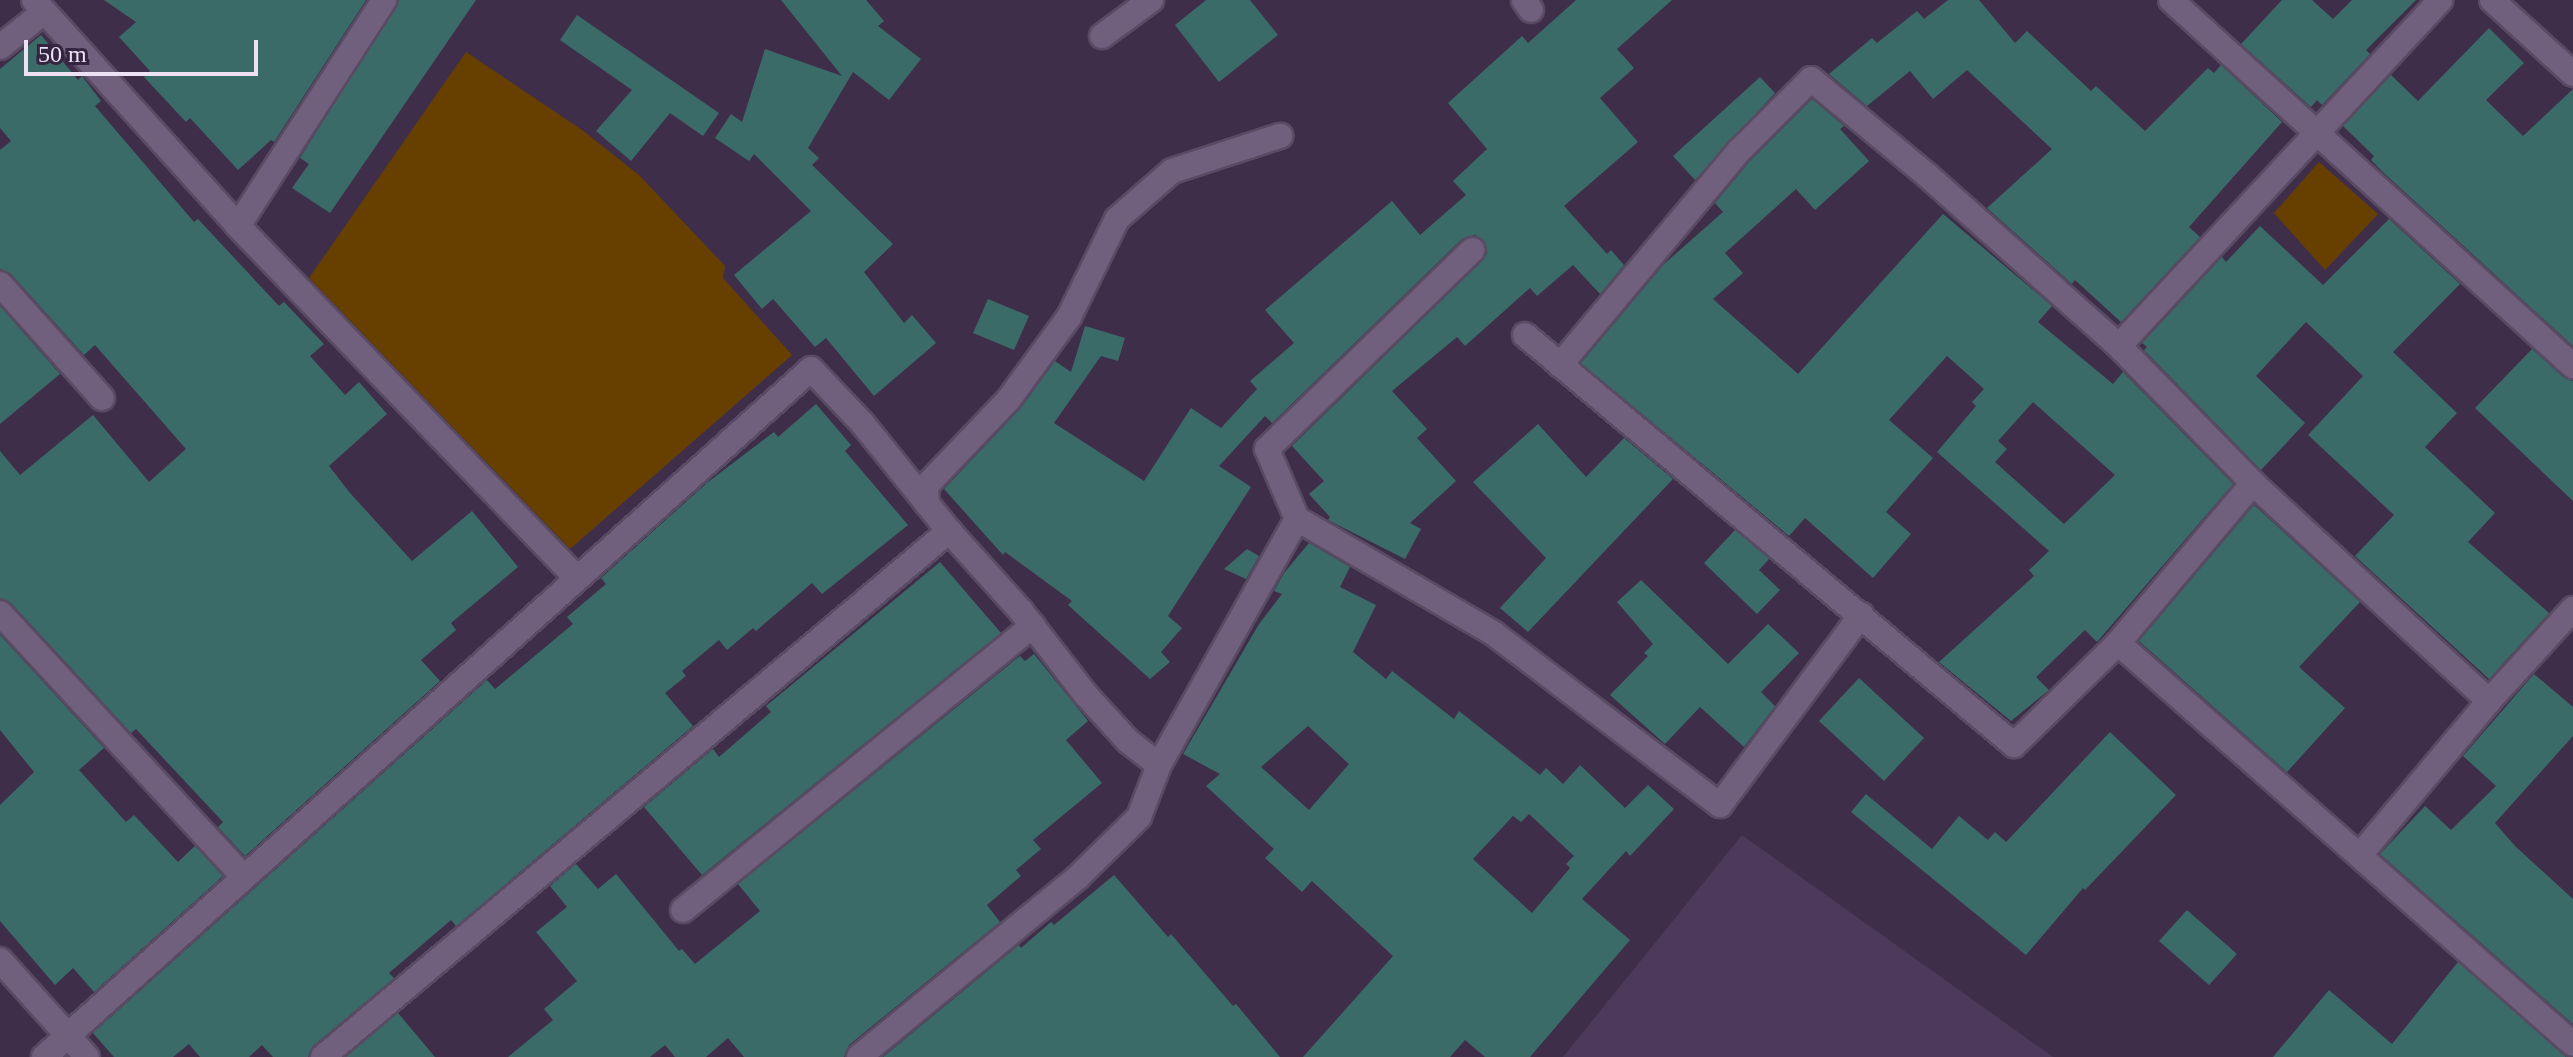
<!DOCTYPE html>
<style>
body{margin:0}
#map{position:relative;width:2573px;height:1057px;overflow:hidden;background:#3f2e4a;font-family:Georgia,serif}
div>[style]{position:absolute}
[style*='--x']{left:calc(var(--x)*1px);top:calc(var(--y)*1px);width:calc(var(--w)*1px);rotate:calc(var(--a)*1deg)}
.built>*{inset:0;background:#4d395a}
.green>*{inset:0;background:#674000}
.building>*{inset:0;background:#3b6b68}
.roads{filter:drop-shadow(2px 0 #594b63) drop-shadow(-2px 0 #594b63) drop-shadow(0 2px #594b63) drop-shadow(0 -2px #594b63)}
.minor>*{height:24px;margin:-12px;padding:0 12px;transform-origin:12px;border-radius:12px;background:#715f7e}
span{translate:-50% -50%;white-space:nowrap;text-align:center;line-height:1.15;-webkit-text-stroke:8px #352440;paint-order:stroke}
.scale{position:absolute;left:24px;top:40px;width:234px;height:36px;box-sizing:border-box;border:4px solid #ece2f4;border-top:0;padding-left:10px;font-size:24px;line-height:28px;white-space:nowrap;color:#ece2f4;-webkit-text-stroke:6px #352440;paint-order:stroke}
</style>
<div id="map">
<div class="built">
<div style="clip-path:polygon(1742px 835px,2053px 1057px,1563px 1057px)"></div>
</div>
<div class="green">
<div style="clip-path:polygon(466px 52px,582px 130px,639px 175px,725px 266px,723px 278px,792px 355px,570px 549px,309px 278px)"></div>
<div style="clip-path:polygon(2319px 162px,2378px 214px,2325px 270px,2274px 213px)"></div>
</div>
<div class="building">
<div style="clip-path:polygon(104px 0,366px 0,274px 142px,271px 140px,238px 170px,190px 118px,186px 122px,144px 77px,150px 71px,119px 37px,136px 22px)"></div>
<div style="clip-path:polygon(399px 0,476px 0,330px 213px,292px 188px,309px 164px,300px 158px)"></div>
<div style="clip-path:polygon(781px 0,866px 0,884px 21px,878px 26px,921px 59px,889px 100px,853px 72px,808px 148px,819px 158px,812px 165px,893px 244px,864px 272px,904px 323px,912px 315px,936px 343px,874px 396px,826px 338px,815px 347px,773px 299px,762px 309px,734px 275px,811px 211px,754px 154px,749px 161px,715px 138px,731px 114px,742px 122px,765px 49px,842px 76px)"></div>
<div style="clip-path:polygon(1206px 0,1250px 0,1278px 35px,1219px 82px,1175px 25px)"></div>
<div style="clip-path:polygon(1576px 0,1672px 0,1617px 49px,1634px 68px,1600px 98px,1638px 142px,1564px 206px,1607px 254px,1611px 250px,1624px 265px,1600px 294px,1573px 265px,1537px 296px,1530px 288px,1465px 346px,1457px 337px,1392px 391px,1427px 429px,1417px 438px,1456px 481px,1410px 523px,1421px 529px,1405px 559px,1328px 520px,1330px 517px,1309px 494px,1324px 481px,1292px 446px,1482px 261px,1487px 253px,1483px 240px,1475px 235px,1462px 239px,1272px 423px,1265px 416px,1219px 466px,1251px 487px,1168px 616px,1182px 628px,1161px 652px,1170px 662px,1150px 679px,1068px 605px,1072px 601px,1005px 552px,1003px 555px,944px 489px,1020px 409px,1055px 361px,1071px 372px,1085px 326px,1125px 338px,1118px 361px,1101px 356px,1054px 423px,1144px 481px,1191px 408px,1221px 428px,1257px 389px,1250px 381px,1294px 343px,1265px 310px,1392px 201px,1420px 235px,1466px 195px,1453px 181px,1487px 149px,1448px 103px,1522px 36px,1528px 43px)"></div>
<div style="clip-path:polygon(1948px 0,1979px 0,2015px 43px,2027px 31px,2091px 91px,2096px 86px,2145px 131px,2208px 68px,2214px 73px,2221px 65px,2282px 122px,2189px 227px,2200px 237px,2121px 322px,2075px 280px,2072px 284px,1987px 208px,2052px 149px,1967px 70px,1933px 99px,1910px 71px,1867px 106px,1829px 74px,1872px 38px,1877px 43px,1917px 11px,1924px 19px)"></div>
<div style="clip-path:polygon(2282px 0,2312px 0,2333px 19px,2352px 0,2416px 0,2366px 50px,2370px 54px,2322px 105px,2317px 100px,2311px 107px,2241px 44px)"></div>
<div style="clip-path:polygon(577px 15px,719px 113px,703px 136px,670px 113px,631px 161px,596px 131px,632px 90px,560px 40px)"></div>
<div style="clip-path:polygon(2489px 28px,2524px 63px,2486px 100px,2523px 136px,2573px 89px,2573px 346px,2385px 174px,2371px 160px,2374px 156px,2343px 126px,2391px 75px,2418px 101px)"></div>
<div style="clip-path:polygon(41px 35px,78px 80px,82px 76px,101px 101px,95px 106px,194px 222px,198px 219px,279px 306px,284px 302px,324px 344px,310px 356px,345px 395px,359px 382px,387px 414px,329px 466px,350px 493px,412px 561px,472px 511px,518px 567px,451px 623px,456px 630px,421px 660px,440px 681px,245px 856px,218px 827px,223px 822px,136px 729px,131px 733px,11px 603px,0 598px,0 451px,20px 475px,93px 415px,149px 482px,186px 449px,95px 345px,84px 355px,11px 274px,0 269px,0 150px,11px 141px,0 128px,0 69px)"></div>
<div style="clip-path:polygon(1760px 77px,1775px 93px,1695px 180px,1673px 156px)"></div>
<div style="clip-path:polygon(evenodd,1812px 99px,1844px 126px,1840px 129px,1869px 161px,1815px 210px,1796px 189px,1725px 253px,1743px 273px,1713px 299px,1798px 374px,1943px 214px,2052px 306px,2038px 322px,2113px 384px,2123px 372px,2233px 484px,2097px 642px,2085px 630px,2036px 677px,2049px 690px,2011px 721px,1939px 662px,2034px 576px,2029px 570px,2049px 551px,1937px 452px,1976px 406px,1972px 402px,1984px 389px,1947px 356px,1889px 420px,1933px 458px,1886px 512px,1911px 534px,1873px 578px,1805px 518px,1789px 536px,1581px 363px,1664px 264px,1723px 212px,1715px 203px,1750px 161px,1812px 99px,2033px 402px,2115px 475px,2064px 524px,1995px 462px,2007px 449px,1998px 441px,2033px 402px)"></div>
<div style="clip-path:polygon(2389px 219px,2460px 284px,2393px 352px,2457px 413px,2425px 447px,2495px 513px,2468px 542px,2549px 613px,2489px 679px,2355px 556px,2394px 515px,2308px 435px,2363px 376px,2306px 322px,2256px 376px,2305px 423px,2261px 470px,2144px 350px,2147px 347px,2142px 343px,2222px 257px,2226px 262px,2260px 226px,2323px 285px)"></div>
<div style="clip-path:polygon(988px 299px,1029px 316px,1014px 350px,973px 333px)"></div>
<div style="clip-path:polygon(0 306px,60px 374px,0 424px)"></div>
<div style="clip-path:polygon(2532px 349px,2563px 377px,2573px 381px,2573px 501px,2475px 408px)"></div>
<div style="clip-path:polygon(816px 404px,851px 445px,845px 451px,908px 525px,822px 594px,812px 583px,756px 631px,753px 628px,727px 650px,719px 640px,682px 671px,686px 676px,665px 693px,693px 726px,456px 926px,451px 920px,389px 973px,394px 978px,313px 1046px,308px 1057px,273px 1057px,262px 1045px,249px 1057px,200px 1057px,189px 1044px,173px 1057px,114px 1057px,93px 1033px,487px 680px,495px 689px,573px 624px,567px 617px,606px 584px,601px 578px,708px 482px,774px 432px,778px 437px)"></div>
<div style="clip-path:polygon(1538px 424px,1586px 477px,1624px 438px,1673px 479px,1528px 632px,1500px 608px,1546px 558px,1473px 482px)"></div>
<div style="clip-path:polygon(2254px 505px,2360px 602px,2299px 667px,2345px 708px,2287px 772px,2139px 641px)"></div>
<div style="clip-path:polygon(1735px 530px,1769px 559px,1759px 570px,1780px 590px,1757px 614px,1704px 563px)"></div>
<div style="clip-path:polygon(evenodd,1309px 543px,1350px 567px,1340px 587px,1376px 605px,1353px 652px,1386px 679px,1392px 671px,1454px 719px,1459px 711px,1540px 775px,1546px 768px,1563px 784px,1580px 765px,1625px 808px,1648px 785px,1674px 809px,1630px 856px,1626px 851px,1582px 899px,1630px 940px,1530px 1057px,1485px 1057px,1465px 1040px,1450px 1057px,1303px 1057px,1393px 956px,1312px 881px,1302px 892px,1265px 858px,1274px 849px,1206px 786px,1220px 774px,1183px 754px,1259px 624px,1282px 594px,1274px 591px,1284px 573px,1309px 543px,1308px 726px,1349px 764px,1309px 810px,1261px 767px,1308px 726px,1309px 543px,1529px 814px,1574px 856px,1566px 864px,1570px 868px,1532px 913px,1473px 859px,1513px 816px,1521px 822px,1529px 814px)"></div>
<div style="clip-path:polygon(1247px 549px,1259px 556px,1246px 579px,1224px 569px)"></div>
<div style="clip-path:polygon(940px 562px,1001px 633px,702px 875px,644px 807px,713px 749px,719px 757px,771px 712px,766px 706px)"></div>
<div style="clip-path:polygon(1641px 580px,1728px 664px,1768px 624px,1799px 653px,1761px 692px,1775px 706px,1744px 747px,1700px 707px,1665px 744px,1610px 695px,1648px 656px,1644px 653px,1653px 644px,1617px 602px)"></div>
<div style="clip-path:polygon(0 635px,104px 748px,79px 770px,126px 822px,134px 815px,178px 862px,195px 846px,223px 876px,94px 992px,73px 968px,55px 985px,0 921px,0 805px,34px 772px,0 730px)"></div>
<div style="clip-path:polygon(1034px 654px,1088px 721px,1066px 740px,1102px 783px,1033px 840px,1041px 849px,1016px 870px,1021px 876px,987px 905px,1000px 922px,849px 1045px,844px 1057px,744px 1057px,728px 1038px,706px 1057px,675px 1057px,665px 1045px,650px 1057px,508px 1057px,553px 1020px,544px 1009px,577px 981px,536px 932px,567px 907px,550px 886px,576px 864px,598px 889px,616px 874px,679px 951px,682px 949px,695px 964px,760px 911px,738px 884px,1020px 656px,1025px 661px)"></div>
<div style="clip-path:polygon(2534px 674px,2573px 707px,2573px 736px,2495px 823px,2515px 846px,2573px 899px,2573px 1024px,2380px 854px,2425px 806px,2451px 830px,2496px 786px,2463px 756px)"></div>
<div style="clip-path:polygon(1859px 678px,1924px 738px,1884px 781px,1819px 721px)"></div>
<div style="clip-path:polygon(2110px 732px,2176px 795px,2085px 890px,2083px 888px,2026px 955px,1851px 812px,1866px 794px,1932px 849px,1959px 816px,1988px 840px,1995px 832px,2006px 842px)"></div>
<div style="clip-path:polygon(1114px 875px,1168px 937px,1171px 934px,1233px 1006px,1236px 1004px,1280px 1057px,883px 1057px,1019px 945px,1021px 948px,1051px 922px,1054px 925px)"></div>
<div style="clip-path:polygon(2187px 910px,2237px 954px,2209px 985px,2159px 941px)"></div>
<div style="clip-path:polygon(2458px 962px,2566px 1057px,2273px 1057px,2329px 990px,2392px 1044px)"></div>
<div style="clip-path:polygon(398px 1013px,435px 1057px,346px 1057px)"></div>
</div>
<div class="roads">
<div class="minor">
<div style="--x:34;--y:0;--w:304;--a:47.9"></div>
<div style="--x:238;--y:226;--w:487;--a:46.1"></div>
<div style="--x:1524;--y:0;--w:12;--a:55"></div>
<div style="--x:2171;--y:0;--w:544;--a:42.32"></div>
<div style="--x:2492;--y:0;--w:110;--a:42.4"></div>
<div style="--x:1102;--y:36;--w:61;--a:-36.3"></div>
<div style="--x:0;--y:47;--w:56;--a:-38.5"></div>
<div style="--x:238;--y:226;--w:269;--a:-57.1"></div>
<div style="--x:0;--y:284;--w:153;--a:48.2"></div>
<div style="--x:1525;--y:335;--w:638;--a:39.98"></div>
<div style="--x:2014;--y:745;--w:146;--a:-44.4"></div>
<div style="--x:2118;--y:643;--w:606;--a:41.39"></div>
<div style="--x:1560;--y:365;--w:279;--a:-50.1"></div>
<div style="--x:1739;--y:151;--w:102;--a:-45"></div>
<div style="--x:1811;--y:79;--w:152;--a:39.7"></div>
<div style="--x:1928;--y:176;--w:256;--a:41.7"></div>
<div style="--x:927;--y:504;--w:18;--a:-93"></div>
<div style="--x:926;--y:486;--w:120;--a:-46.3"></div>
<div style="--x:1009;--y:399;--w:102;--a:-53.8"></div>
<div style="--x:1069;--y:317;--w:109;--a:-63.9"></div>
<div style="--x:1117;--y:219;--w:73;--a:-41.1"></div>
<div style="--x:1172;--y:171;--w:114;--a:-18"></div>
<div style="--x:1297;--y:519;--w:227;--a:30.2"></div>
<div style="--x:1493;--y:633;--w:285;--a:37.2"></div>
<div style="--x:1720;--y:805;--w:237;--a:-53.4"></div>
<div style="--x:0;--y:613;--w:359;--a:47.3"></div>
<div style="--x:2118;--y:643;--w:209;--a:-49.8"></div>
<div style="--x:2489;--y:701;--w:125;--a:-47.6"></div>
<div style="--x:2360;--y:855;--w:201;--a:-50"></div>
<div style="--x:2489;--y:701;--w:321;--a:-137.3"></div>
<div style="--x:2253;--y:483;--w:192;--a:-134.4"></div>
<div style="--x:2119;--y:346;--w:472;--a:-47.1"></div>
<div style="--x:683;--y:910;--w:451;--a:-39.1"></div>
<div style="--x:0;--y:960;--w:130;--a:48.1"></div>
<div style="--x:44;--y:1057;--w:1030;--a:-41.89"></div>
<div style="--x:811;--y:369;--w:76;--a:46.6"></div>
<div style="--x:863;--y:424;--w:137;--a:51.2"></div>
<div style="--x:949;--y:531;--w:108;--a:48"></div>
<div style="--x:1021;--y:611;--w:106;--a:52.3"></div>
<div style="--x:1086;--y:695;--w:62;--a:47.6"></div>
<div style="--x:1128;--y:741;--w:39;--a:38"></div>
<div style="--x:1159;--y:765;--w:282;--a:-60.7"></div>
<div style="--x:1297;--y:519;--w:76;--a:-113.2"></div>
<div style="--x:1267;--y:449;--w:286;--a:-44.1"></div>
<div style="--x:323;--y:1057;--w:818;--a:-40.04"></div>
<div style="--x:859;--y:1057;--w:283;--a:-39.4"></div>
<div style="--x:1078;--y:877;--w:86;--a:-44.5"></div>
<div style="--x:1139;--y:817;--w:56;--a:-69"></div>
</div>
</div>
<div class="scale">50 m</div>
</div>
